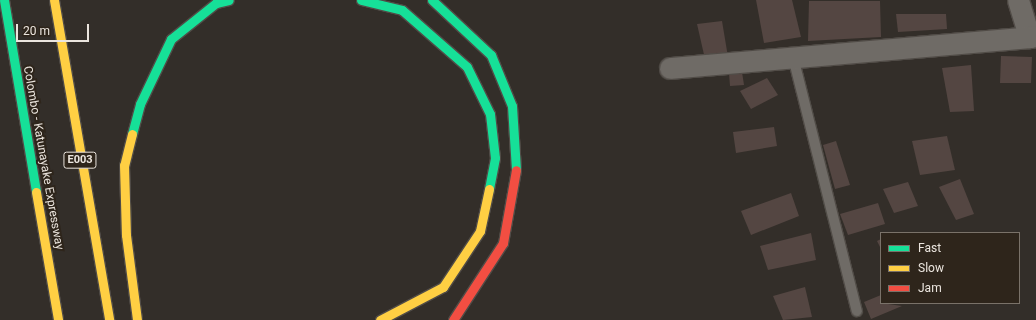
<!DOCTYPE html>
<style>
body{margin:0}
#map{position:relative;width:1036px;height:320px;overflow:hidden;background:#332e29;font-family:Roboto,sans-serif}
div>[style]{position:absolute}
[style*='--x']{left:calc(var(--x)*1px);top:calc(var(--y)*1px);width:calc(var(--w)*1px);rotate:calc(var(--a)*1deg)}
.building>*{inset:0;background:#544642}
.roads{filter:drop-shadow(1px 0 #514c47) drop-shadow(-1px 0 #514c47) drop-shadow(0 1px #514c47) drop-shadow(0 -1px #514c47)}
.lane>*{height:10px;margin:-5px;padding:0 5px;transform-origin:5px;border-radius:5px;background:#6f6b66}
.street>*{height:21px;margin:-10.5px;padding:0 10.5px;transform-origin:10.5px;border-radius:10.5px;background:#6f6b66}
.fast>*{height:9px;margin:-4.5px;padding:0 4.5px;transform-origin:4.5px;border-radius:4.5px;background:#16e098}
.slow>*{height:9px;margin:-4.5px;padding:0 4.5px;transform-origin:4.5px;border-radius:4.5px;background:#ffcf43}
.jam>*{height:9px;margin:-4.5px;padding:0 4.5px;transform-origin:4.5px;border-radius:4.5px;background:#f24e42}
span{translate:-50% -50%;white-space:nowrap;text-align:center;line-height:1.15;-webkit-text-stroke:4px #2e251b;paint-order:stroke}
.shield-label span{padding:1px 3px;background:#2e251b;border:1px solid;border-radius:3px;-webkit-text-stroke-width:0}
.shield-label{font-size:11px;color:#ebe5de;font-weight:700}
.street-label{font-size:12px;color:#ebe5de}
.legend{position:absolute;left:880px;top:232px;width:140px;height:72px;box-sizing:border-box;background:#2e251b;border:1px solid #7a7269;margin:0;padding:5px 7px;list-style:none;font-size:12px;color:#ebe5de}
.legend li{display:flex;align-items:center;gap:8px;height:20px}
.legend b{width:20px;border:1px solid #7a7269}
.scale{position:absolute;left:16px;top:24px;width:73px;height:18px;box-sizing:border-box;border:2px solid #ebe5de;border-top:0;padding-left:5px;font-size:12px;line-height:14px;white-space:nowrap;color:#ebe5de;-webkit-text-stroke:3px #2e251b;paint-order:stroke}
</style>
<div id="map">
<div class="building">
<div style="clip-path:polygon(756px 0,792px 0,801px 37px,764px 43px)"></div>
<div style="clip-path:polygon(809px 1px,880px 1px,881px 37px,808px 41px)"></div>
<div style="clip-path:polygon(896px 14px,946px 14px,947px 29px,898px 32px)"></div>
<div style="clip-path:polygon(722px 21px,728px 57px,705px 59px,697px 24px)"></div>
<div style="clip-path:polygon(1001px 56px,1032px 57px,1031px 83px,1000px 83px)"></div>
<div style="clip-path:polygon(971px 65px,974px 111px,950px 112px,942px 68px)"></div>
<div style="clip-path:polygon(742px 72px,744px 85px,730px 86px,729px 73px)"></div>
<div style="clip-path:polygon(767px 78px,778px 95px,751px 109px,740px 91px)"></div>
<div style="clip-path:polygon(774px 127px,777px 146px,736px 153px,733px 132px)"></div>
<div style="clip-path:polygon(947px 136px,955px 170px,920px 175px,912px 141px)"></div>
<div style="clip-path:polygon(836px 141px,850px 185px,835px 189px,823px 145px)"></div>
<div style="clip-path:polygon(960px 179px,974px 214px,956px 220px,939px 187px)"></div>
<div style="clip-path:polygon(908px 182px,918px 206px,894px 213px,883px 189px)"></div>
<div style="clip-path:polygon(791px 193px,799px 216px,751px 235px,741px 211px)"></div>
<div style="clip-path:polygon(878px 203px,885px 224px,848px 235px,840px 214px)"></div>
<div style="clip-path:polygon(811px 233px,816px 260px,768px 270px,760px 246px)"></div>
<div style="clip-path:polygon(881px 239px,881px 249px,877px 241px)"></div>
<div style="clip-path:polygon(805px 287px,812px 317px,783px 320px,773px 296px)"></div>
<div style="clip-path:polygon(881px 295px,881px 303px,902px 306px,871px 319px,864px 302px)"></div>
</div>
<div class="roads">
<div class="lane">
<div style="--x:793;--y:57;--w:262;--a:75.9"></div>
</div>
<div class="street">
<div style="--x:1018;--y:0;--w:39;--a:73"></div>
<div style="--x:1029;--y:37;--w:7;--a:-8"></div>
<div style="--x:670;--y:68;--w:360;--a:-4.9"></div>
</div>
<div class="fast">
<div style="--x:4;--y:0;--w:195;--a:80.5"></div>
<div style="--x:361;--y:0;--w:42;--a:13.7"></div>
<div style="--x:402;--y:10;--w:86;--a:41.2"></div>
<div style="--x:467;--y:67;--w:52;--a:63.9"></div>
<div style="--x:490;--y:114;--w:44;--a:83.5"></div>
<div style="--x:495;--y:158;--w:32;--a:101"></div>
<div style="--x:432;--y:0;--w:81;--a:43"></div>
<div style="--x:491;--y:55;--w:55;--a:67.6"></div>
<div style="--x:512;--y:106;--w:64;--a:86.4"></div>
<div style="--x:132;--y:134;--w:31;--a:-75"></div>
<div style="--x:140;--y:104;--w:72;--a:-64.5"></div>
<div style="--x:171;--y:39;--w:58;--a:-38.7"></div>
<div style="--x:216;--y:3;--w:13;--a:-13"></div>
</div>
<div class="slow">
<div style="--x:54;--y:0;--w:325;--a:80.2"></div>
<div style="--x:132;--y:134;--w:32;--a:104"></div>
<div style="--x:124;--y:165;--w:70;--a:88.4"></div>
<div style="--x:126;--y:235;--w:86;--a:82.6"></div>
<div style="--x:36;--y:192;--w:130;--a:80.2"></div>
<div style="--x:380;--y:320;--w:71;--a:-27.6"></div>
<div style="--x:443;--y:287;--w:67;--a:-56.5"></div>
<div style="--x:480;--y:231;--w:43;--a:-77.9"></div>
</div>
<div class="jam">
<div style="--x:453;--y:320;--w:92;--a:-57"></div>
<div style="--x:503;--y:243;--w:74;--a:-79.9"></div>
</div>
</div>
<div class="shield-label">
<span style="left:80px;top:160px">E003</span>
</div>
<div class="street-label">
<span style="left:43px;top:158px;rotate:80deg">Colombo - Katunayake Expressway</span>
</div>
<ul class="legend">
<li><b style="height:5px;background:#16e098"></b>Fast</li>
<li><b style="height:5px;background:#ffcf43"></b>Slow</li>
<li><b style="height:5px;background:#f24e42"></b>Jam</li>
</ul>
<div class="scale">20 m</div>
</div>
